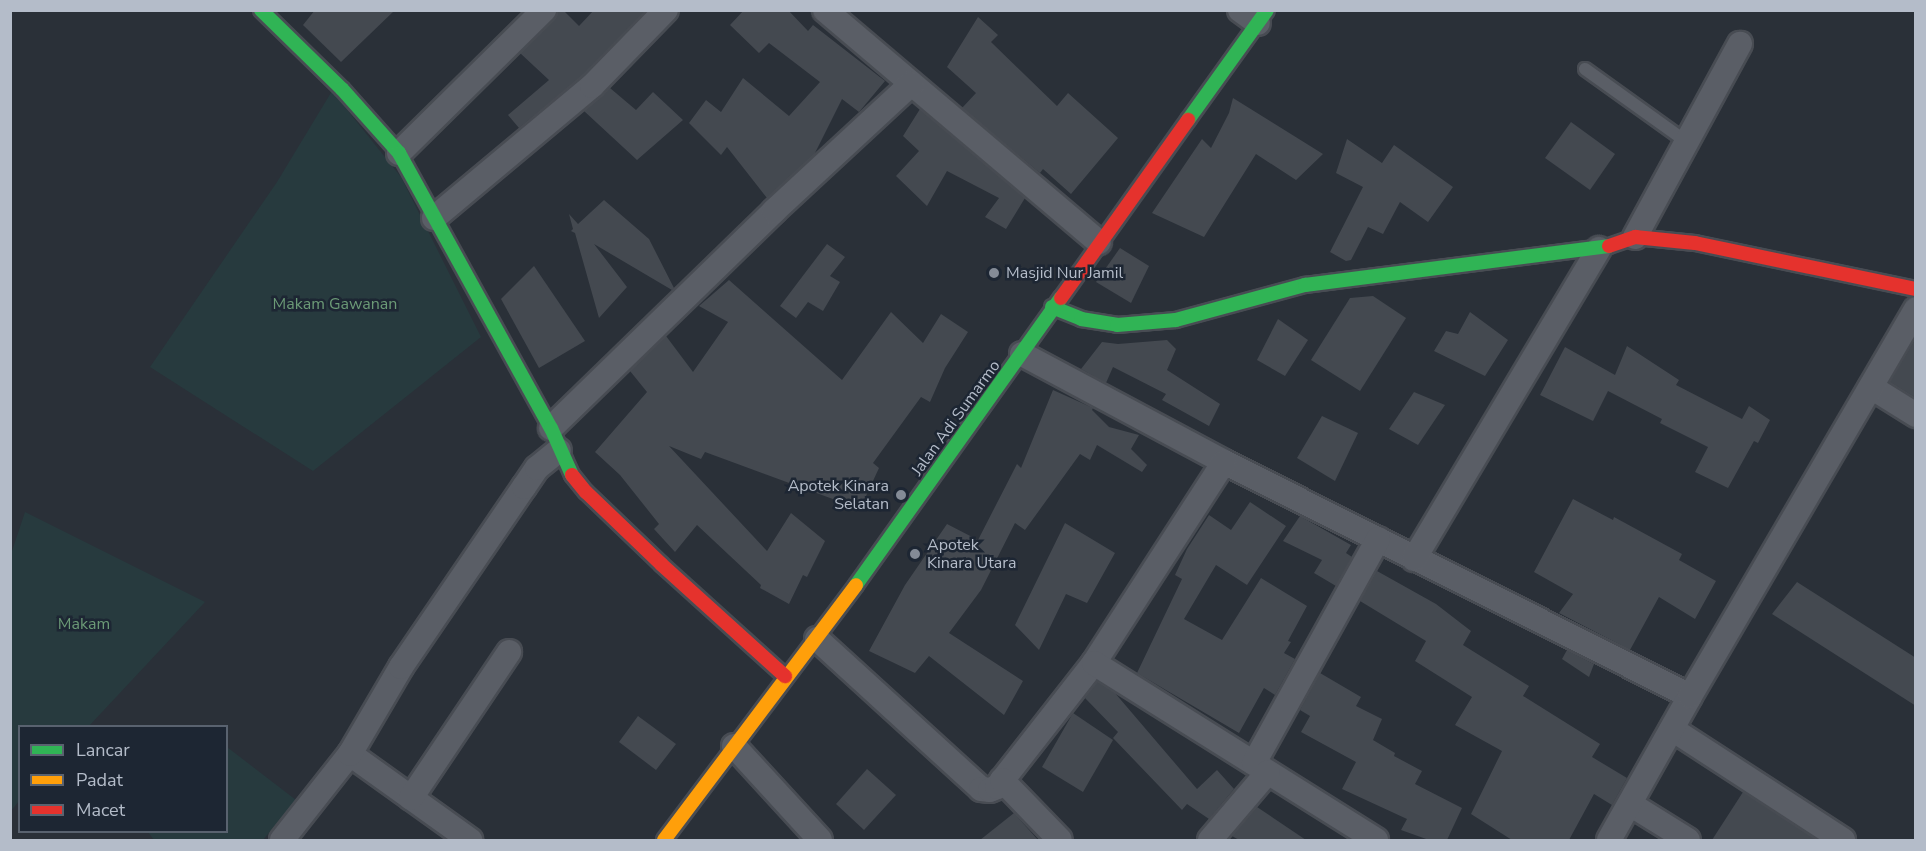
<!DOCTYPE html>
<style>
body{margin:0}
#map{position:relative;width:1926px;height:851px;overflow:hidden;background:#2a3038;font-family:"Nunito Sans",sans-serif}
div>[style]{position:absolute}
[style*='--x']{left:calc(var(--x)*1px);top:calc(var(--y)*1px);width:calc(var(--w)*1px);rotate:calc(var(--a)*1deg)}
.green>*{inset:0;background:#273a3e}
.building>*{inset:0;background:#444950}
.roads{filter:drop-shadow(2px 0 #484c53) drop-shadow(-2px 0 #484c53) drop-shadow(0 2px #484c53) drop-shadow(0 -2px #484c53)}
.lane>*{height:12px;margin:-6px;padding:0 6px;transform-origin:6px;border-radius:6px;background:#5a5e66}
.street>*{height:24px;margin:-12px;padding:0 12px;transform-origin:12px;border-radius:12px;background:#5a5e66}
.fast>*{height:14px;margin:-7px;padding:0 7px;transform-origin:7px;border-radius:7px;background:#30b455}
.slow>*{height:14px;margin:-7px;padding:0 7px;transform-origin:7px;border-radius:7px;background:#ff9f0a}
.jam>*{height:14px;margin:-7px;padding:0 7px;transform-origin:7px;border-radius:7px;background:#e5322d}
.dots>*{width:16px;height:16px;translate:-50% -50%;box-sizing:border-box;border:3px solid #1d2633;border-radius:50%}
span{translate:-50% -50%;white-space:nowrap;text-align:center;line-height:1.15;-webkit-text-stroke:5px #1d2633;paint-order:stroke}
.poi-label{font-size:16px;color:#b4bcc9}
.left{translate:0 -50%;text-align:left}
.right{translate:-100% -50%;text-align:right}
.park-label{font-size:16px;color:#6b9a76}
.street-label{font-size:16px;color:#b4bcc9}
.frame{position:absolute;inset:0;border:12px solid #b4bcc9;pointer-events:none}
.legend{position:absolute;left:18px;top:725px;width:210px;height:108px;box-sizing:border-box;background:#1d2633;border:2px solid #59626f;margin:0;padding:8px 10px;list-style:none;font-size:18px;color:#b4bcc9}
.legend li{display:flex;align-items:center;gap:12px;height:30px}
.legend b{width:30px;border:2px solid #59626f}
</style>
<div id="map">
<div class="green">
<div style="clip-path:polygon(332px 91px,401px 177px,481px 337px,313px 471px,150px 367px,277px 182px)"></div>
<div style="clip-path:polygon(25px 512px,205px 602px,89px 726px,20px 726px,19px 801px,11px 811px,10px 557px)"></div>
<div style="clip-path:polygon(227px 747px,296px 800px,263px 840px,154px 840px,148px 832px,226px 832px)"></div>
</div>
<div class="building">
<div style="clip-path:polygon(315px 10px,395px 10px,341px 62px,303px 25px)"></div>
<div style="clip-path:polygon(558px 10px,563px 10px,579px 26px,594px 10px,646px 10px,582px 76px,519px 128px,508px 115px,549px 80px,520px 53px,554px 20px)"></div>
<div style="clip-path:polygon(744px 10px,788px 10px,808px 31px,813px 25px,885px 81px,859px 112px,842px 99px,814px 155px,767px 198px,727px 147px,721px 155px,689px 123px,706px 100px,721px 112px,743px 78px,789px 116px,820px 82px,769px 43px,759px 53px,730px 25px)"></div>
<div style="clip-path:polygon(978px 17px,998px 35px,991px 42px,1057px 106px,1068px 93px,1118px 138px,1071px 194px,1043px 169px,1040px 173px,962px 108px,976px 93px,947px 67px)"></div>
<div style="clip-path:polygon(610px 88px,636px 110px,653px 92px,683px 120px,637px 160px,584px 111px)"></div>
<div style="clip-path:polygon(1233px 98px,1323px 154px,1296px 180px,1256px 154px,1204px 237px,1152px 213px,1202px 139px,1211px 148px,1229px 113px)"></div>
<div style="clip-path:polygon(920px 109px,1025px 198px,1006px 229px,985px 217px,999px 198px,947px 171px,927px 206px,896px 176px,919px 151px,903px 136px)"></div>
<div style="clip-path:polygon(1571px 122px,1615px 154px,1590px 190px,1545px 158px)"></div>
<div style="clip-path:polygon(1347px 139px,1382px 163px,1394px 145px,1453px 187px,1428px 222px,1400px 202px,1383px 234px,1368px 227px,1351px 260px,1346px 261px,1330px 252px,1363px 187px,1336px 173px)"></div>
<div style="clip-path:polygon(604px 200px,649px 239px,674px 288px,672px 290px,594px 244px,627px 287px,599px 318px,575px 233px,571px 231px,573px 229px,569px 214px,578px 224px)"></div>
<div style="clip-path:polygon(827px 244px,845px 257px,830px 276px,840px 282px,823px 311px,808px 302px,796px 318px,780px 306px)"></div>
<div style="clip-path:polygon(1120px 248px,1149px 266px,1131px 303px,1096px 282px)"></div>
<div style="clip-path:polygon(534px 266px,585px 341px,539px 368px,501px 299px)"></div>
<div style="clip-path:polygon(729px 280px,842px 380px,891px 312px,923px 343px,941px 314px,968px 332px,945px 368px,930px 402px,921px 397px,873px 463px,879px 468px,860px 509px,705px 452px,701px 459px,669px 446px,767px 551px,791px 513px,825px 541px,807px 577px,803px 575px,789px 604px,760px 588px,761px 585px,697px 525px,675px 552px,654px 529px,659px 524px,620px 475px,595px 452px,647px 392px,630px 371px,666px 336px,693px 372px,728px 322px,699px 306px)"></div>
<div style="clip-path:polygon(1373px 296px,1406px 318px,1360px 391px,1311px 360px,1350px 298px)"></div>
<div style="clip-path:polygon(1470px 312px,1508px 340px,1485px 376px,1434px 351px,1446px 331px,1458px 334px)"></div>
<div style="clip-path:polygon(1278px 319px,1308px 340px,1285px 376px,1257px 360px)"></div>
<div style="clip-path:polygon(1916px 338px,1916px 398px,1890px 382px)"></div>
<div style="clip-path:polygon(1167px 340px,1176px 349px,1167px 370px,1220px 404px,1209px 426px,1162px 400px,1166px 394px,1113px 367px,1106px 383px,1081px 369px,1102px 342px,1118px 344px)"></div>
<div style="clip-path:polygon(1627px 346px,1679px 380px,1676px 385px,1742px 419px,1749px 406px,1770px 420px,1758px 443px,1754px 441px,1728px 488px,1695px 472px,1708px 447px,1660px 423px,1662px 419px,1608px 391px,1593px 421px,1540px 395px,1565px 347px,1615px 375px)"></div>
<div style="clip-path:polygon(1053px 390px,1093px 408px,1092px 410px,1109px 427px,1139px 435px,1131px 449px,1147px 465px,1142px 472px,1097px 445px,1090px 460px,1080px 454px,1025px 530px,1015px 523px,981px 590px,949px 633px,1023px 681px,1004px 715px,929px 656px,915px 673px,869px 651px,905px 585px,947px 524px,978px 540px,1017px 464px,1021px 468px)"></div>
<div style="clip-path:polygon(1414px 392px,1445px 405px,1418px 445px,1389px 429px)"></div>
<div style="clip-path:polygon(1322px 416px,1358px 433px,1335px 481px,1297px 458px)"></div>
<div style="clip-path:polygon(1573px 499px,1613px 520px,1614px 517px,1682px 554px,1679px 560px,1716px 581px,1695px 619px,1659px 597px,1630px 650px,1559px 613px,1573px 594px,1534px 572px)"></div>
<div style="clip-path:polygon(1250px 502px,1286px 526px,1247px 585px,1216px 565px,1184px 619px,1222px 640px,1261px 578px,1307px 606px,1288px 641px,1291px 642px,1284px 653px,1295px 659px,1275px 695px,1264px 688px,1239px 733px,1137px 673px,1182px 579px,1175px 575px,1187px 549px,1209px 515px,1231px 530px)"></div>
<div style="clip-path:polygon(1300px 516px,1351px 545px,1346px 553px,1352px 557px,1336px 586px,1314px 573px,1322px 560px,1283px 541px)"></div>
<div style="clip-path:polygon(1065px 523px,1115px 553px,1087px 603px,1066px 594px,1039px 650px,1015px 625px)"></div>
<div style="clip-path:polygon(1377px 571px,1436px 604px,1471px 631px,1463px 645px,1529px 686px,1523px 696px,1600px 744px,1592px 757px,1627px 778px,1612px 805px,1594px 794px,1569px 840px,1512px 840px,1471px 814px,1502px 751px,1455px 725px,1472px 697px,1415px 661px,1426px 641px,1360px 601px)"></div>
<div style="clip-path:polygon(1797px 582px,1916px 658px,1916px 706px,1772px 614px)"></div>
<div style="clip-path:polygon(1567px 650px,1594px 664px,1589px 677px,1562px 659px)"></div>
<div style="clip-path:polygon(1320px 673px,1361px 697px,1356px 706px,1382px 719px,1373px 740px,1395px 753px,1394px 756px,1422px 771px,1415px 784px,1462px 808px,1447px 840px,1429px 840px,1401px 830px,1407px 819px,1342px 789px,1356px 762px,1301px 732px,1310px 716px,1300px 710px)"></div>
<div style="clip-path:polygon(1097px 682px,1115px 693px,1197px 789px,1217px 770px,1234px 789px,1209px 819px,1187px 804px,1182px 810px,1113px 738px,1118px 732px,1085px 698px)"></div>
<div style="clip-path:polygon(1073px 713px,1113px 740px,1083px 792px,1042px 767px)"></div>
<div style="clip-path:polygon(638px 716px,676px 744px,656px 770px,619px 742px)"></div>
<div style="clip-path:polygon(867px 769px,896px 795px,864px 830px,836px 804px)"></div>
<div style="clip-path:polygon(1743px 792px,1818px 840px,1712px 840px)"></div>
<div style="clip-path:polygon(1257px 807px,1306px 840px,1239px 840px,1232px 836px)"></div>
<div style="clip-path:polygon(1014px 813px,1038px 840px,980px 840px)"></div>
</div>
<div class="roads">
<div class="lane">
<div style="--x:1585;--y:69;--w:125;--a:35.6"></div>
</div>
<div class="street">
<div style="--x:825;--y:10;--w:359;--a:40.3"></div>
<div style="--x:1240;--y:10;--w:22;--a:36"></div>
<div style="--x:399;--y:153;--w:204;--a:-44.6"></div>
<div style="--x:434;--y:218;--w:206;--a:-39.9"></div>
<div style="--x:592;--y:86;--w:106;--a:-45.8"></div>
<div style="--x:1635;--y:237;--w:220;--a:-61.5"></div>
<div style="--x:1022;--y:354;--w:229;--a:28.1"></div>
<div style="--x:1224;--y:462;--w:521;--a:26.66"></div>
<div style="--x:1871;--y:387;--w:53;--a:31.9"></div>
<div style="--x:551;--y:428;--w:311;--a:-44.2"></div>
<div style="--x:774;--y:211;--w:187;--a:-42.8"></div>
<div style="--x:1414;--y:559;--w:361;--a:-59.2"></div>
<div style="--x:817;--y:639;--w:222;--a:42.4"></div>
<div style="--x:981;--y:789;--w:9;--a:6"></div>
<div style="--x:990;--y:790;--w:8;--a:-23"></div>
<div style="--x:997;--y:787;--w:157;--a:-52"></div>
<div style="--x:1094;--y:663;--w:239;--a:-57.1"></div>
<div style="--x:1094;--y:663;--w:333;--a:32.1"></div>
<div style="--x:1672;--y:729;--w:204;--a:33"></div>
<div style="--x:734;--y:746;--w:127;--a:47.5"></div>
<div style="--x:350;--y:754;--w:148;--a:35.6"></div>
<div style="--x:1254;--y:763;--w:256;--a:-61"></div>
<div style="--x:1002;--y:780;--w:83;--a:46"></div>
<div style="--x:411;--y:798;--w:176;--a:-56.1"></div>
<div style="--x:1630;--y:804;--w:68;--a:31.8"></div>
<div style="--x:282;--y:840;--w:110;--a:-51.7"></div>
<div style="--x:350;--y:754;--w:101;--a:-59.6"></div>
<div style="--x:401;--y:667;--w:218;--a:-55.7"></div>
<div style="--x:524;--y:487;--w:23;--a:-56"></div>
<div style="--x:537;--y:468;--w:28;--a:-39"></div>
<div style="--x:1210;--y:840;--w:89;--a:-49.5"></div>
<div style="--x:1609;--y:840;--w:165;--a:-60.6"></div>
<div style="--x:1690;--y:696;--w:448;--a:-59.7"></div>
</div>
<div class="fast">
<div style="--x:261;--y:10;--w:113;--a:44.3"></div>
<div style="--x:342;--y:89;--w:86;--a:48.3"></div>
<div style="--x:399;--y:153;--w:314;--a:61.1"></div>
<div style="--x:551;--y:428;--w:51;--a:65.9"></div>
<div style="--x:1188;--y:120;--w:135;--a:-54.3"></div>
<div style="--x:1052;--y:307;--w:31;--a:22"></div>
<div style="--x:1081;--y:319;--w:36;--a:9"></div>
<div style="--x:1117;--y:325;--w:59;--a:-4.8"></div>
<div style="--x:1176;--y:320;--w:134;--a:-15.2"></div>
<div style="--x:1305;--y:285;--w:306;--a:-7.3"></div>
<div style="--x:856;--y:585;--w:353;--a:-54.5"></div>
</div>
<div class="slow">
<div style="--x:664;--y:840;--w:319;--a:-53"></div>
</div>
<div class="jam">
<div style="--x:1609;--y:246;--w:28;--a:-19"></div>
<div style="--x:1635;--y:237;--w:60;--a:5.7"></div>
<div style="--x:1695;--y:243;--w:226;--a:11.8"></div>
<div style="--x:1061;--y:298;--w:219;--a:-54.5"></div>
<div style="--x:572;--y:475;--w:22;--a:51"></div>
<div style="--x:586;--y:492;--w:105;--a:43.8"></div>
<div style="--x:662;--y:565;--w:166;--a:42.1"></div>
</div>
</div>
<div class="dots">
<div style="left:994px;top:273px;background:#848b96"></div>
<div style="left:901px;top:495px;background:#848b96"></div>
<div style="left:915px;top:554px;background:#848b96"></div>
</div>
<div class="poi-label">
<span class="left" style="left:1006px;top:273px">Masjid Nur Jamil</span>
<span class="right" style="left:889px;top:495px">Apotek Kinara<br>Selatan</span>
<span class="left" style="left:927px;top:554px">Apotek<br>Kinara Utara</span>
</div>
<div class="park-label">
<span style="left:335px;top:304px">Makam Gawanan</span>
<span style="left:84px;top:624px">Makam</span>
</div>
<div class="street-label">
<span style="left:956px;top:418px;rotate:-54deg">Jalan Adi Sumarmo</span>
</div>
<div class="frame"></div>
<ul class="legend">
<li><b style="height:8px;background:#30b455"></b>Lancar</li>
<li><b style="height:8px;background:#ff9f0a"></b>Padat</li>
<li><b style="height:8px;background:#e5322d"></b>Macet</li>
</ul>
</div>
